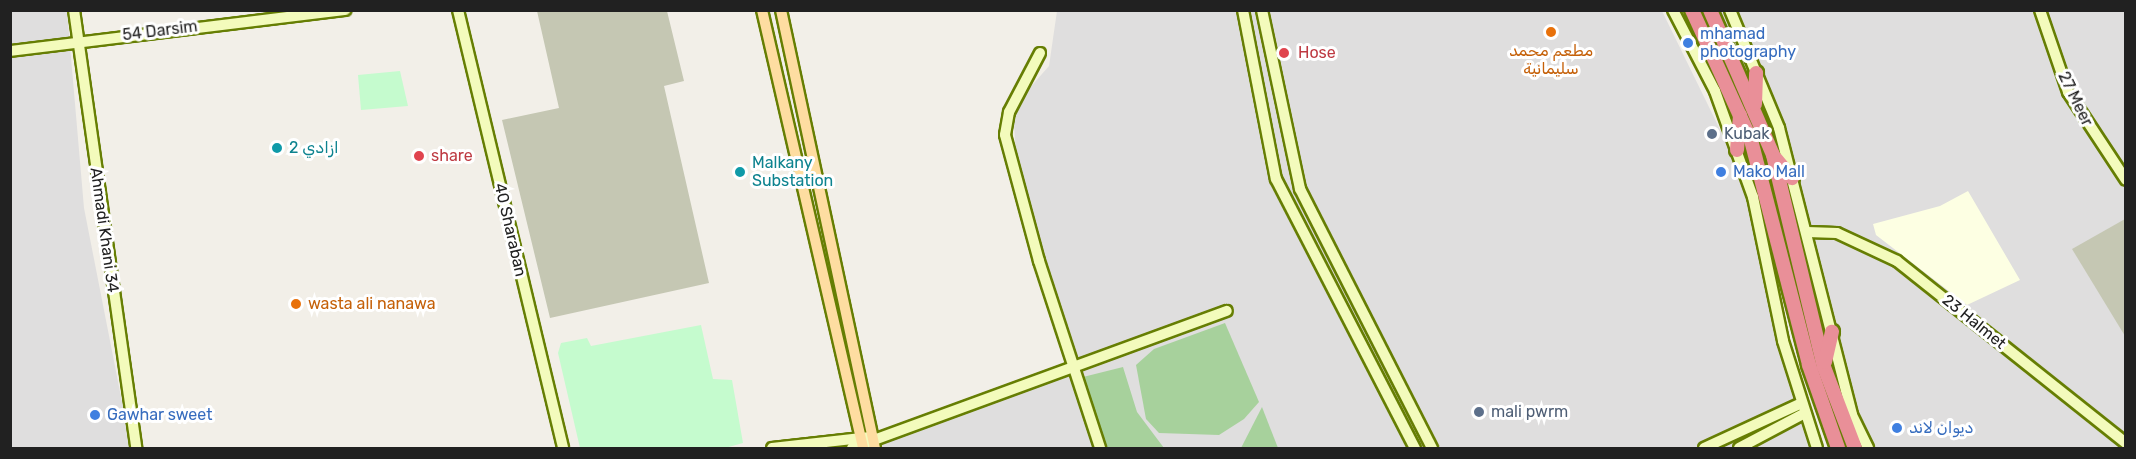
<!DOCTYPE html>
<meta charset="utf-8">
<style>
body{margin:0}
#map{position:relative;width:2136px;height:459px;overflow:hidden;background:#f2efe8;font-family:Rubik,Cairo,sans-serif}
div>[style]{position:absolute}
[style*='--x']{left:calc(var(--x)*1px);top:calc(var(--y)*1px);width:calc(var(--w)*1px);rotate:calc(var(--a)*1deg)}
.residential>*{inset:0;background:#dfdede}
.education>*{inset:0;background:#fdffe3}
.construction>*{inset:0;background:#c5c7b3}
.forest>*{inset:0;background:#a7d19c}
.park>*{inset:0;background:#c5fbce}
.roads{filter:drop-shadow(2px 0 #667e03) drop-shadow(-2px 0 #667e03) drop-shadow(0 2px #667e03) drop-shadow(0 -2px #667e03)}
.secondary>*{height:10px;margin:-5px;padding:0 5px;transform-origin:5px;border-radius:5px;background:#f3fbbc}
.primary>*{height:10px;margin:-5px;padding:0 5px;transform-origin:5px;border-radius:5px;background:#fedda1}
.highway>*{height:14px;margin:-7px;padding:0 7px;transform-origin:7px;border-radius:7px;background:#e98f98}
.dots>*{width:16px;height:16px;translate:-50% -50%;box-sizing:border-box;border:3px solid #fff;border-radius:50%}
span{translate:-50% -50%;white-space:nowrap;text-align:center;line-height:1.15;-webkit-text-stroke:6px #fff;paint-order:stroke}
.street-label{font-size:16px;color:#212121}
.shop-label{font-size:16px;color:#366cbe}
.left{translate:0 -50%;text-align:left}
.food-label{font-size:16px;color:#c56008}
.health-label{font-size:16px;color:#be3a42}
.service-label{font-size:16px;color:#4e5e75}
.culture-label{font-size:16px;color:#0d838f}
.frame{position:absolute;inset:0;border:12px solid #212121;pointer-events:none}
</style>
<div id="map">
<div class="residential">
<div style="clip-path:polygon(10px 11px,67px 11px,84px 208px,131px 448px,11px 448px)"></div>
<div style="clip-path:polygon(1057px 11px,1662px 11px,1753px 197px,1817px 448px,1716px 448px,1777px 416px,1709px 448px,1109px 448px,1018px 188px,1013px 107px,1049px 66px)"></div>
<div style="clip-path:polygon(1716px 11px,2125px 11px,2125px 448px,1861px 448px,1845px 417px,1771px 134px)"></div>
<div style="clip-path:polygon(1073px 364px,1103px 448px,880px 448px,878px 439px)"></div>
</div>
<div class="education">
<div style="clip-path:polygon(1968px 191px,2020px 280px,1967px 305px,1876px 235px,1873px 224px,1940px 206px)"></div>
</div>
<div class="construction">
<div style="clip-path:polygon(537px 11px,667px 11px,684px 81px,664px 86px,709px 283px,550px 318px,502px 120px,559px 108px)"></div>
<div style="clip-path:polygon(2125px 219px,2125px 336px,2072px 249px)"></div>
</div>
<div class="forest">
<div style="clip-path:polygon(1225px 323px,1259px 402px,1244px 419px,1219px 435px,1159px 433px,1146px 419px,1136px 365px,1154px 349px)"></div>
<div style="clip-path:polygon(1123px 367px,1137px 412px,1164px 448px,1200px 448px,1101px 448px,1083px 377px)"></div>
<div style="clip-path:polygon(1262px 407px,1278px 448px,1241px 448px)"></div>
</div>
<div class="park">
<div style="clip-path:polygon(400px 71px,408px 106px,361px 110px,358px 75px)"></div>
<div style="clip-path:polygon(701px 325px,713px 379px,732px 380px,743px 443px,725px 448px,580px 448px,558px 353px,561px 343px,587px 338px,591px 346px)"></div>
</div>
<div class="roads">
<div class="secondary">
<div style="--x:74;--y:10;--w:442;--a:81.9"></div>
<div style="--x:458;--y:10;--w:450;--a:76.5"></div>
<div style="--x:1243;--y:10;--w:172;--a:79"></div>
<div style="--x:1276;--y:179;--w:303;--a:62.7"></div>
<div style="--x:1262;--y:10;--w:183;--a:78"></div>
<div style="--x:1300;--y:189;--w:291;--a:63"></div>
<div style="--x:1673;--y:10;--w:91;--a:62.6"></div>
<div style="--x:1715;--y:91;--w:113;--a:70.3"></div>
<div style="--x:1753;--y:197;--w:147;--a:78.2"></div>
<div style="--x:1783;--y:341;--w:112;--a:72.4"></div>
<div style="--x:1730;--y:10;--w:128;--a:67.4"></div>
<div style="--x:1779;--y:128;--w:296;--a:75.7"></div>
<div style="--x:1852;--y:415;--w:37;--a:64"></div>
<div style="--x:2040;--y:10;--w:87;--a:71.1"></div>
<div style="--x:2068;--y:92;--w:105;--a:56.6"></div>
<div style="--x:10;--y:51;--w:338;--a:-7"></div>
<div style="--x:1040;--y:53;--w:67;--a:117.7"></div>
<div style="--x:1009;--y:112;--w:23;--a:100"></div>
<div style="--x:1005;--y:135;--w:131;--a:74.9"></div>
<div style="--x:1039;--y:261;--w:197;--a:71.9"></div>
<div style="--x:1807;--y:232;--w:30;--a:2"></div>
<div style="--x:1837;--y:233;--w:66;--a:25"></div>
<div style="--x:1897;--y:261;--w:293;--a:38.5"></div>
<div style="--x:772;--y:448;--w:99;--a:-6.4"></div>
<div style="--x:852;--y:448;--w:399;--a:-20.1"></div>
<div style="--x:1704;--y:448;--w:108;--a:-24.7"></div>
<div style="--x:1739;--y:448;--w:75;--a:-27.9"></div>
</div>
<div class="primary">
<div style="--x:762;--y:10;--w:449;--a:77"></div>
<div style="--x:781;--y:10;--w:448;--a:77.9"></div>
</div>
<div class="highway">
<div style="--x:1692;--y:10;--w:143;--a:65.6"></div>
<div style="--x:1751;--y:140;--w:232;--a:75.5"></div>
<div style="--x:1809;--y:365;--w:88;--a:70.7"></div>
<div style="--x:1710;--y:10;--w:158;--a:66.5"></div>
<div style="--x:1773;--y:155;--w:218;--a:76.5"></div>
<div style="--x:1824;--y:367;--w:87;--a:69.1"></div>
<div style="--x:1755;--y:104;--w:31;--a:-88"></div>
<div style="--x:1737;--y:150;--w:35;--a:-85"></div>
<div style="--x:1776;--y:159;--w:25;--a:50"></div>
<div style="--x:1825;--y:362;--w:31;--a:-77"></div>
</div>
</div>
<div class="dots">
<div style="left:1551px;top:32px;background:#e8710a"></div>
<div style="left:1688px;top:43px;background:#3f7fe0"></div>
<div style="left:1284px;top:53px;background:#e0444e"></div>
<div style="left:1712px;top:134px;background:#5c6f8a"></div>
<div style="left:277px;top:148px;background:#0f9aa8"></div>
<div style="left:419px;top:156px;background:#e0444e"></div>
<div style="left:740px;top:172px;background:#0f9aa8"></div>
<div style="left:1721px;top:172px;background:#3f7fe0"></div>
<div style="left:296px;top:304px;background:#e8710a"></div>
<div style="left:1479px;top:412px;background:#5c6f8a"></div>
<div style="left:95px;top:415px;background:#3f7fe0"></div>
<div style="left:1897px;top:428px;background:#3f7fe0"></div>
</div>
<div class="street-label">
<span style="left:160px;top:31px;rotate:-7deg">54 Darsim</span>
<span style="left:2075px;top:99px;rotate:64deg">27 Meer</span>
<span style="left:104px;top:230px;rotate:82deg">Ahmadi Khani 34</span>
<span style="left:510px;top:230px;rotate:77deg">40 Sharaban</span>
<span style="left:1974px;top:322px;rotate:39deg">23 Halmet</span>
</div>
<div class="shop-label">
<span class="left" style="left:1700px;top:43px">mhamad<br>photography</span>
<span class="left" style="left:1733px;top:172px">Mako Mall</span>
<span class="left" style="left:107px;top:415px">Gawhar sweet</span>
<span class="left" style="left:1909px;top:428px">دیوان لاند</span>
</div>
<div class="food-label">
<span style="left:1551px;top:60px">مطعم محمد<br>سليمانية</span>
<span class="left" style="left:308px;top:304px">wasta ali nanawa</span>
</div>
<div class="health-label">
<span class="left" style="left:1298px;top:53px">Hose</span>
<span class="left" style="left:431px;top:156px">share</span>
</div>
<div class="service-label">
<span class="left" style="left:1724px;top:134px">Kubak</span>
<span class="left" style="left:1491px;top:412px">mali pwrm</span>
</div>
<div class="culture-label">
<span class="left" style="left:289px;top:148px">ازادي 2</span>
<span class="left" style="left:752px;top:172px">Malkany<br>Substation</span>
</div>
<div class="frame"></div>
</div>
